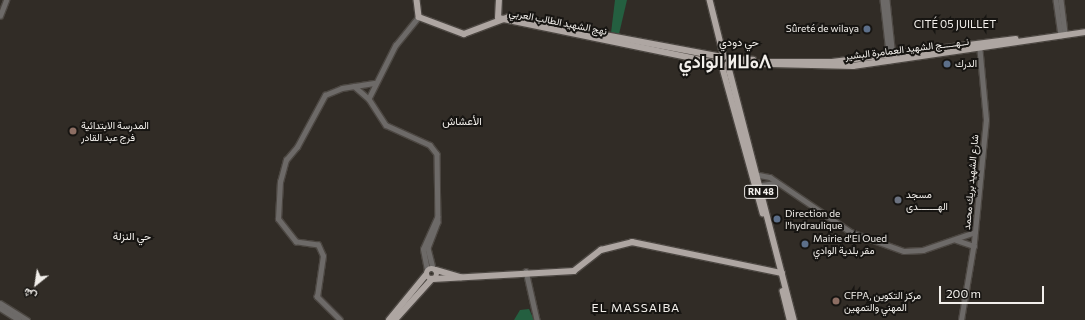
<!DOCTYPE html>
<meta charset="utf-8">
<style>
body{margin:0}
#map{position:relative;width:1085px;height:320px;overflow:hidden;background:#312c26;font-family:Commissioner,Vazirmatn,"Noto Sans Tifinagh",sans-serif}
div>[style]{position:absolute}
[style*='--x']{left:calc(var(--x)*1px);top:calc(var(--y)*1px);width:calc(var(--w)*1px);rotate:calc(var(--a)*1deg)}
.green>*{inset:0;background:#245f40}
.roads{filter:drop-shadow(1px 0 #4c4742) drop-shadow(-1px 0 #4c4742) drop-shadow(0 1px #4c4742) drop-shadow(0 -1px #4c4742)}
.minor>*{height:4.5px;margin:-2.25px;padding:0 2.25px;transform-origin:2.25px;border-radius:2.25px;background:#6d6a68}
.major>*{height:5.5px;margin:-2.75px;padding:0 2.75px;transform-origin:2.75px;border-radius:2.75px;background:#aea6a2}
.major>.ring{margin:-2.75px;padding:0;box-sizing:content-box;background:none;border:5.5px solid #aea6a2;border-radius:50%}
.dots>*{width:11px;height:11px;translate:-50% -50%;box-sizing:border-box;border:2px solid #171512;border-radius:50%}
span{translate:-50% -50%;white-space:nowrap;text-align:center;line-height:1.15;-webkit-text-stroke:4px #171512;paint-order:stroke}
.shield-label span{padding:1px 3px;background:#171512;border:1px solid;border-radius:3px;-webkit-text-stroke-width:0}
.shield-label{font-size:9px;color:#f2efeb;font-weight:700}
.street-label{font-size:10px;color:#f2efeb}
.poi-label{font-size:10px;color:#f2efeb}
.right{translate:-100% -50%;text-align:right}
.left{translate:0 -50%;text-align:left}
.neighbourhood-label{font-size:11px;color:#f2efeb}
.quarter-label{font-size:12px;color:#f2efeb;letter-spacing:1px}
.town-label{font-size:18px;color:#f2efeb;font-weight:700}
.north{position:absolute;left:16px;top:264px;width:40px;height:40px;-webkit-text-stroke:3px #171512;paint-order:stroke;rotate:210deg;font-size:11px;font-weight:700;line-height:16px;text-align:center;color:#f2efeb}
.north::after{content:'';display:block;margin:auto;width:14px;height:18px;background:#f2efeb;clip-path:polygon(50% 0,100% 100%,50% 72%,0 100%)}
.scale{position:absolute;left:939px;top:286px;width:105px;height:18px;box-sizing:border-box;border:2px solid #f2efeb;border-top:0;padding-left:5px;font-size:12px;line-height:14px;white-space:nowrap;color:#f2efeb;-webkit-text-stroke:3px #171512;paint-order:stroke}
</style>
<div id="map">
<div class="green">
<div style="clip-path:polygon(615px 0,627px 0,619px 34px,611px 33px)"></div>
<div style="clip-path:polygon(529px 309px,534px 320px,514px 320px,520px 310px)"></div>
</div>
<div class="roads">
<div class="minor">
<div style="--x:883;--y:0;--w:61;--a:83.5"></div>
<div style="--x:887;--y:0;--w:57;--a:84"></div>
<div style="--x:1056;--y:0;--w:36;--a:82"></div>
<div style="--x:1061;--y:0;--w:35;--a:83"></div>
<div style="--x:0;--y:16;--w:17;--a:-69"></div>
<div style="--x:419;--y:17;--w:36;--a:129"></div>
<div style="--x:396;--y:45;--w:60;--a:116.6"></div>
<div style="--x:369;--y:99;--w:31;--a:57"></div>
<div style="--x:386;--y:125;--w:48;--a:24.4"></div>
<div style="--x:430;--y:145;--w:11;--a:52"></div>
<div style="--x:437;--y:154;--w:68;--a:89.2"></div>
<div style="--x:438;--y:222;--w:28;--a:111"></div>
<div style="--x:428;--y:248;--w:21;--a:76"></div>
<div style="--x:354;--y:86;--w:20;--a:41"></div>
<div style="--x:754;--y:174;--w:16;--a:11"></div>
<div style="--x:770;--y:177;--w:98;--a:34.2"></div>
<div style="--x:851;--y:232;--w:56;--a:19.7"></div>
<div style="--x:904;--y:251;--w:19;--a:-3"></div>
<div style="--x:923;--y:250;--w:55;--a:-19.1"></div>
<div style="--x:756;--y:186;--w:20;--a:-9"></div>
<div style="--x:956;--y:240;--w:19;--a:18"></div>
<div style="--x:427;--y:270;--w:21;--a:-101"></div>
<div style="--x:423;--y:249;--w:35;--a:-66"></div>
<div style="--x:526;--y:271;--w:50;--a:77.3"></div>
<div style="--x:0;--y:303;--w:32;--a:32"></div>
<div style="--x:0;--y:308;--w:22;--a:32"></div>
<div style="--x:340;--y:320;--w:33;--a:-135"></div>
<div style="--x:317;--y:297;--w:41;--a:-81.7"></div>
<div style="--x:323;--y:256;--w:12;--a:-114"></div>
<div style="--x:318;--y:245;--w:22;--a:-172"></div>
<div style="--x:296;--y:242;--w:29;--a:-128"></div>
<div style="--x:278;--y:219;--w:37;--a:-87"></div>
<div style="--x:280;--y:182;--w:23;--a:-75"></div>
<div style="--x:286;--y:160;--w:17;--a:-50"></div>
<div style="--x:297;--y:147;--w:59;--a:-61.7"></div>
<div style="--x:325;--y:95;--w:18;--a:-22"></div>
<div style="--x:342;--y:88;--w:32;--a:-9"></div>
<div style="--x:961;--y:320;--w:79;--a:-80.5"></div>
<div style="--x:974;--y:242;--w:123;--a:-84.4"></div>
<div style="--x:986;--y:120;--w:75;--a:-95.3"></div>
</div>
<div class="major">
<div style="--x:417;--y:0;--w:17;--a:83"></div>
<div style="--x:419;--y:17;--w:48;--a:20.7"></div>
<div style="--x:464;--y:34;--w:48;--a:-20.7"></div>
<div style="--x:509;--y:17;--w:218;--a:10.6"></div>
<div style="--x:710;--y:0;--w:58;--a:76"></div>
<div style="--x:498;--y:18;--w:18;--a:-87"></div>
<div style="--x:499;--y:18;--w:227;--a:11.7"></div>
<div style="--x:729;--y:59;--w:24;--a:2"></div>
<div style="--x:768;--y:62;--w:64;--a:0"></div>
<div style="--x:832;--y:62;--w:185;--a:-7.1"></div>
<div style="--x:729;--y:63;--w:124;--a:1.4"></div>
<div style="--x:853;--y:66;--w:234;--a:-8.3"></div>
<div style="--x:728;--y:64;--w:264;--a:75.5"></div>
<div style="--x:722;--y:65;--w:154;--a:74.5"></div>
<div class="ring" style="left:426.5px;top:268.5px;width:5.5px;height:5.5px"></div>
<div style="--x:436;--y:270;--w:26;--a:16"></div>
<div style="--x:433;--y:279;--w:141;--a:-3.2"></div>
<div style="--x:574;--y:271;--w:34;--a:-38"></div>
<div style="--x:601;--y:250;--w:32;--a:-14"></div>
<div style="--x:632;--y:242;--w:153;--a:11.7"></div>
<div style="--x:783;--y:291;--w:30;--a:76"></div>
<div style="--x:389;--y:320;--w:58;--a:-50.6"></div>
<div style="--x:395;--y:320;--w:55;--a:-47.9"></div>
</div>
</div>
<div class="dots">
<div style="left:867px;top:29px;background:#5c6f8a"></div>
<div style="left:947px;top:64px;background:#5c6f8a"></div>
<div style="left:73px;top:131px;background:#8d6e63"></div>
<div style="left:898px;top:200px;background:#6b7280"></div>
<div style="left:777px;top:219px;background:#5c6f8a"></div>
<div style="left:805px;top:244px;background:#5c6f8a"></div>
<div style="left:836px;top:301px;background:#8d6e63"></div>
</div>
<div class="shield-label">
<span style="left:761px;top:192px">RN 48</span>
</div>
<div class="street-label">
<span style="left:558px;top:22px;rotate:11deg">نهج الشهيد الطالب العربي</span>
<span style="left:907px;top:49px;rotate:-7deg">نــهـــــج الشهيد العمامرة البشير</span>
<span style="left:971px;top:182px;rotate:-85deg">شارع الشهيد بريك محمد</span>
</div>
<div class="poi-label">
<span class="right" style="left:859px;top:29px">Sûreté de wilaya</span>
<span class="left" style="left:955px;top:64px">الدرك</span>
<span class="left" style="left:81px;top:131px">المدرسة الابتدائية<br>فرج عبد القادر</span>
<span class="left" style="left:906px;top:200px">مسجد<br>الهـــــــدى</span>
<span class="left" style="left:785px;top:219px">Direction de<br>l'hydraulique</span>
<span class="left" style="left:813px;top:244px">Mairie d'El Oued<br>مقر بلدية الوادي</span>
<span class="left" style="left:844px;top:301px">CFPA, مركز التكوين<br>المهني والتمهين</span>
</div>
<div class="neighbourhood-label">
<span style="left:955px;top:24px">CITÉ 05 JUILLET</span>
<span style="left:739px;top:42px">حي دودي</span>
<span style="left:462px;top:121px">الأعشاش</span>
<span style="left:132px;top:236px">حي النزلة</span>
</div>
<div class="quarter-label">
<span style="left:636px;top:308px">EL MASSAIBA</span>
</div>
<div class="town-label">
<span style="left:725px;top:61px">الوادي ⵍⵡⴰⴷ</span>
</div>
<div class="north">ش</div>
<div class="scale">200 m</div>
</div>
